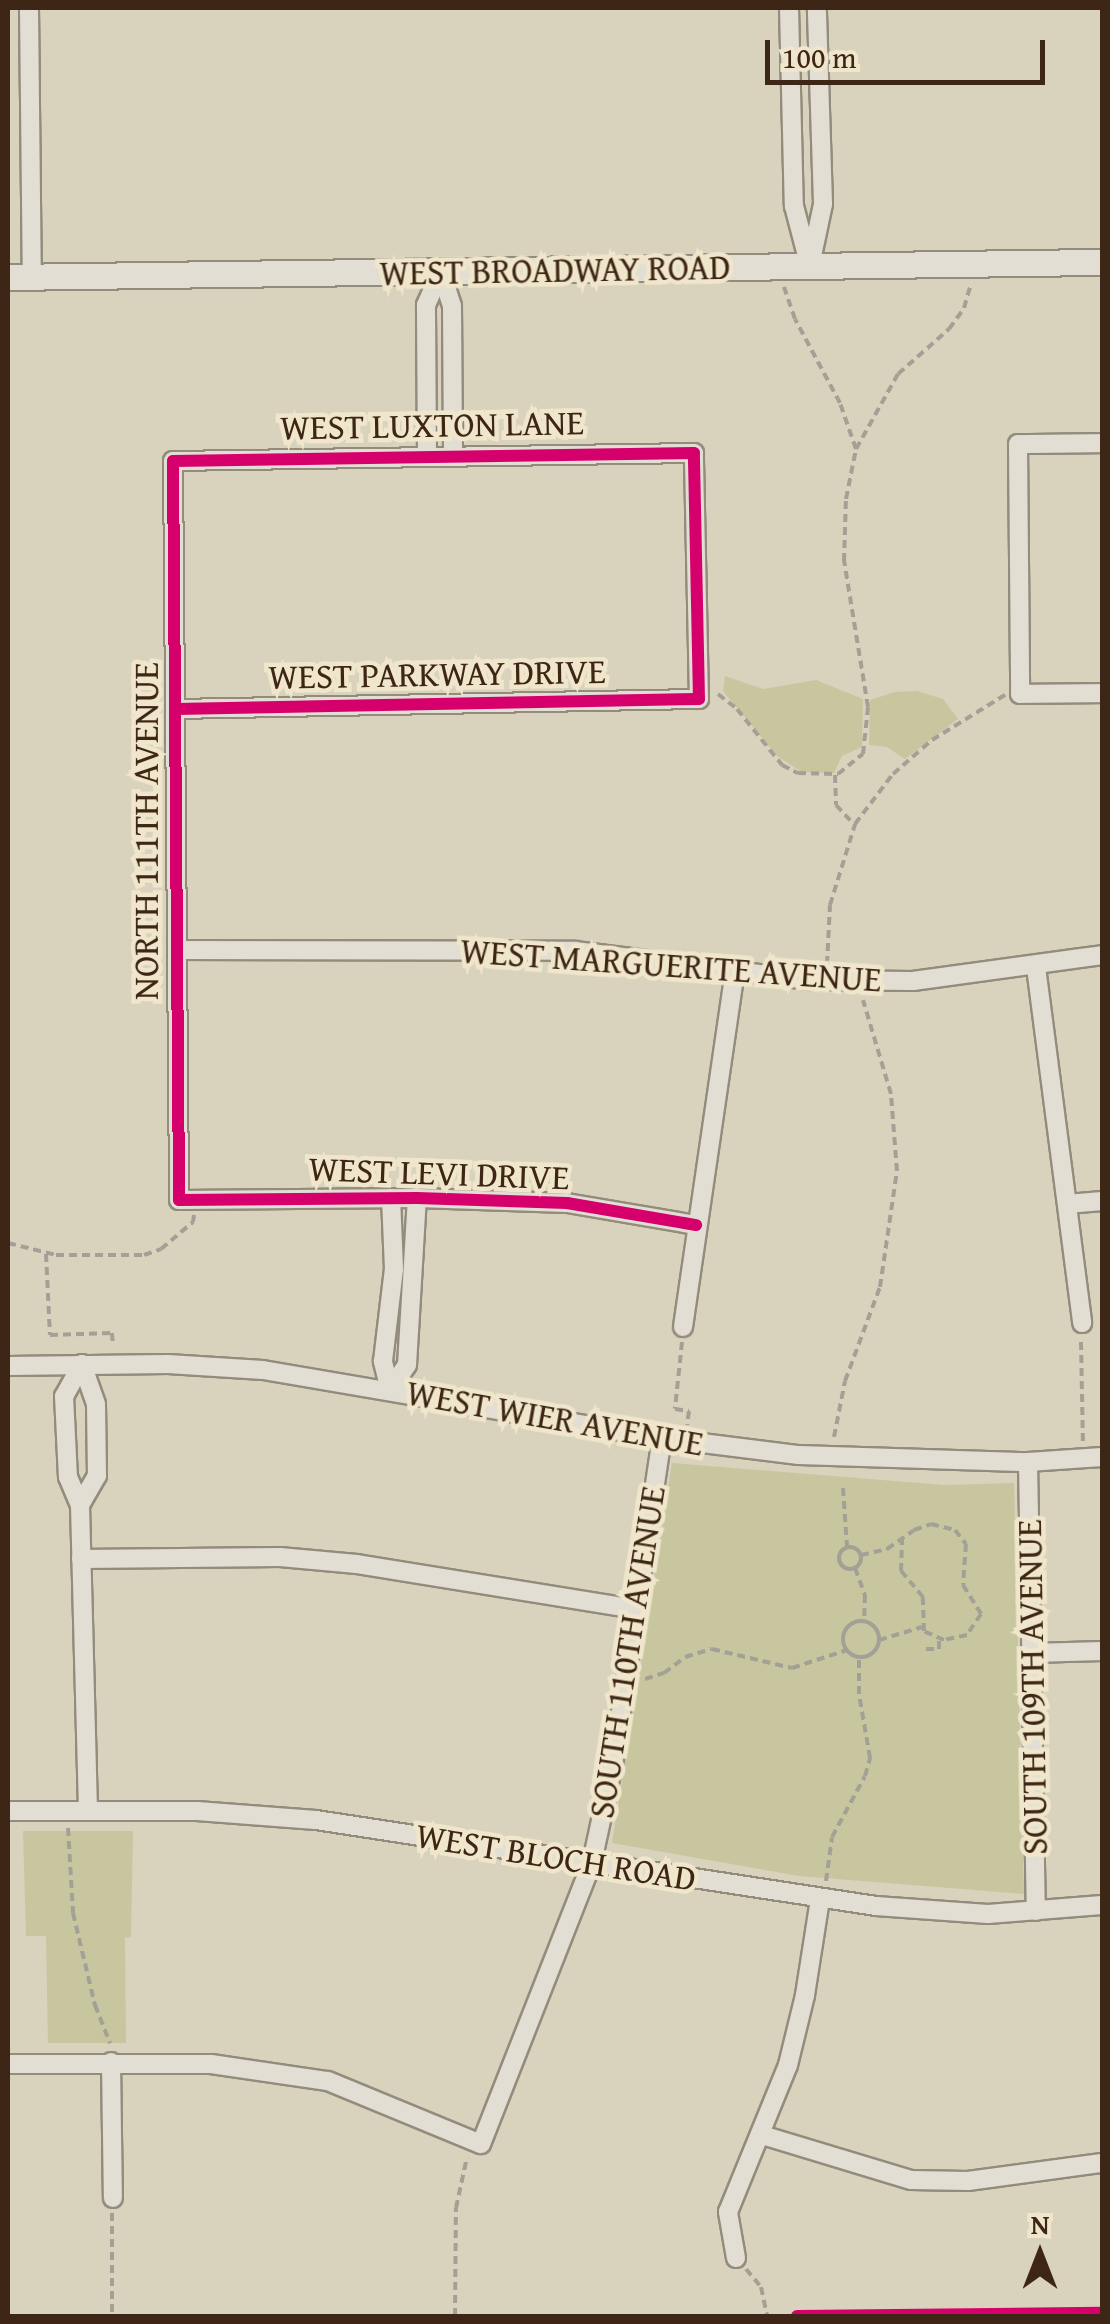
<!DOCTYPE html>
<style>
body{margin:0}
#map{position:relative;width:1110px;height:2324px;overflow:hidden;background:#d9d2bc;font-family:"Gentium Book Plus",serif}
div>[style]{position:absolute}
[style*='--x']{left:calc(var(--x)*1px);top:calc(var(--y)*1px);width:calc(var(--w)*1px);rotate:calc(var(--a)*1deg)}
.green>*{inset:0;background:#c8c69f}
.path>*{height:4px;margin-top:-2px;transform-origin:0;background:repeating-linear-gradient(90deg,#a5a096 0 8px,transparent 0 13px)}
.path>.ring{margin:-2px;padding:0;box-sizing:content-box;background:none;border:4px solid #a5a096;border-radius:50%}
.roads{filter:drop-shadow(2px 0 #938c7d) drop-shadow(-2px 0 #938c7d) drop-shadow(0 2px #938c7d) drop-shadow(0 -2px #938c7d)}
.street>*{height:18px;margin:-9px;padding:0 9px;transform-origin:9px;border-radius:9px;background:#e2ded3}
.secondary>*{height:25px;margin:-12.5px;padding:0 12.5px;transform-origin:12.5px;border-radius:12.5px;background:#e2ded3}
.cycleway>*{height:12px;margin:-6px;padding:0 6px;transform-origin:6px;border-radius:6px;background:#d6006c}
span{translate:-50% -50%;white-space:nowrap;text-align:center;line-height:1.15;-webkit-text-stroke:9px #efe6cb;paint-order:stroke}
.street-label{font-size:35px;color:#3e2616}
.frame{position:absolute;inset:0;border:10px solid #3e2616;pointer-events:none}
.north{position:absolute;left:990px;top:2204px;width:100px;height:100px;-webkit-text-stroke:8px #efe6cb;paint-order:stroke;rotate:0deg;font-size:28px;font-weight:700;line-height:40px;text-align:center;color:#3e2616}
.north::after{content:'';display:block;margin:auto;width:35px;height:45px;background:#3e2616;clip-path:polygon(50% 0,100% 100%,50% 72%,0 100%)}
.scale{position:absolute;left:765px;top:40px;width:280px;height:45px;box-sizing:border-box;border:5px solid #3e2616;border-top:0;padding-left:12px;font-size:30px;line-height:35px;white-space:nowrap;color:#3e2616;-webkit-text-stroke:8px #efe6cb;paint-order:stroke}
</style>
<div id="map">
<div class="green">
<div style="clip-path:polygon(725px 676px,763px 689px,816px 680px,863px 699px,862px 747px,842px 756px,834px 773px,802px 772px,777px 756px,723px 691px)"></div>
<div style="clip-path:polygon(917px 691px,943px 699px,958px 719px,905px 759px,887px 747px,869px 745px,870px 700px,895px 692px)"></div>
<div style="clip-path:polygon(672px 1463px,944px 1485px,1014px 1483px,1024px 1894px,799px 1876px,612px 1843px)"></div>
<div style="clip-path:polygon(23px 1831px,133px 1831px,131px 1937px,125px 1938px,126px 2043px,48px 2043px,46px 1936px,26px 1936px)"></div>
</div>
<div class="path">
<div style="--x:856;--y:449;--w:86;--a:-60.8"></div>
<div style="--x:898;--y:374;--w:68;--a:-41.4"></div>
<div style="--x:949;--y:329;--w:26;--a:-54"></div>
<div style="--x:964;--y:308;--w:25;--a:-74"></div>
<div style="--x:718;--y:694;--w:24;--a:38"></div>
<div style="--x:737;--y:709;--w:72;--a:51.2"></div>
<div style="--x:782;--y:765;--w:18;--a:27"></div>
<div style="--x:798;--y:773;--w:40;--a:1.4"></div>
<div style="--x:838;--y:774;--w:32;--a:-39"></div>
<div style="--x:863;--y:754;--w:47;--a:-83.9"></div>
<div style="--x:868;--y:707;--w:148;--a:-99.3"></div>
<div style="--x:844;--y:561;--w:62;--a:-88.2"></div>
<div style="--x:846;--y:499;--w:51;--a:-78.7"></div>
<div style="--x:856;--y:449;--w:49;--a:-109.2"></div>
<div style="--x:840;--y:403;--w:95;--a:-118.2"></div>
<div style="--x:795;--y:319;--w:34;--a:-109"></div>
<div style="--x:835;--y:775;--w:30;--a:88"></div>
<div style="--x:836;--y:805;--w:25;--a:47"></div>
<div style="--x:827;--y:964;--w:59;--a:-87.1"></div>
<div style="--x:830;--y:905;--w:85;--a:-72.8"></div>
<div style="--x:855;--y:824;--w:63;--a:-52.8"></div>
<div style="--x:893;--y:774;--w:52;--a:-41.1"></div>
<div style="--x:932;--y:740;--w:86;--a:-31.7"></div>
<div style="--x:8;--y:1243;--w:49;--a:14"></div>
<div style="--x:56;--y:1255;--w:88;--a:0"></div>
<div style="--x:144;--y:1255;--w:18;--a:-19"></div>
<div style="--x:161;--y:1249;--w:42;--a:-40.2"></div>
<div style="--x:193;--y:1222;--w:7;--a:-82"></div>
<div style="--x:46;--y:1254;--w:81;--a:87.2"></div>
<div style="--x:50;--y:1335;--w:62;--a:-1.8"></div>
<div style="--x:112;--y:1333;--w:13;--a:86"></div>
<div style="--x:682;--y:1342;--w:67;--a:96"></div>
<div style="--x:675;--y:1409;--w:14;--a:8"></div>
<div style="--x:689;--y:1411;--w:14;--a:98"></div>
<div style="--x:1081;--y:1342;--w:101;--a:88.9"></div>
<div style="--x:834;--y:1437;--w:57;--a:-78.9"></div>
<div style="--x:845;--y:1381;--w:100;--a:-69.6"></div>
<div style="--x:880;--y:1287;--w:117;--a:-81.7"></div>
<div style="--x:897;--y:1171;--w:77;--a:-94.5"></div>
<div style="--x:891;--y:1094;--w:98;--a:-106.6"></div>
<div style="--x:843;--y:1488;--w:59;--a:86.1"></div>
<div class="ring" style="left:839px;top:1547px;width:18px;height:18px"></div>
<div style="--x:861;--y:1555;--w:27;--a:-13"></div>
<div style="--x:887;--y:1549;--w:33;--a:-35"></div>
<div style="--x:914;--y:1530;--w:18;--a:-19"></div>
<div style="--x:931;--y:1524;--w:25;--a:14"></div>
<div style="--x:955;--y:1530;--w:18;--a:52"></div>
<div style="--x:966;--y:1544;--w:41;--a:94.2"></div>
<div style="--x:963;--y:1585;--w:34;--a:58"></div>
<div style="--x:981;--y:1614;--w:25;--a:124"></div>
<div style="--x:967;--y:1635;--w:24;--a:168"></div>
<div style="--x:944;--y:1640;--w:22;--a:-156"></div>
<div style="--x:924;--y:1631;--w:34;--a:-92"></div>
<div style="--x:923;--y:1597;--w:34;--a:-130"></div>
<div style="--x:901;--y:1571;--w:31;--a:-88"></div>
<div style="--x:855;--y:1568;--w:29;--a:70"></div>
<div style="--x:865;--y:1595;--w:26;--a:92"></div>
<div class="ring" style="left:843px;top:1621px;width:32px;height:32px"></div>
<div style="--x:879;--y:1640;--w:45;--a:-16.8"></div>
<div style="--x:926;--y:1649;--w:13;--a:0"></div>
<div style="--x:939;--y:1649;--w:10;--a:-90"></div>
<div style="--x:645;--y:1679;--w:20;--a:-18"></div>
<div style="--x:664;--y:1673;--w:26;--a:-37"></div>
<div style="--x:685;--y:1657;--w:28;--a:-17"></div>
<div style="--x:712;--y:1649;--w:82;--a:13.4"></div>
<div style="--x:792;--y:1668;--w:58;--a:-18.1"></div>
<div style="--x:68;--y:1828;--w:85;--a:86.6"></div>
<div style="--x:73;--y:1913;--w:95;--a:76.6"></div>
<div style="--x:95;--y:2005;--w:41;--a:68.5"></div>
<div style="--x:826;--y:1881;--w:44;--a:-82.2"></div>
<div style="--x:832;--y:1837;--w:69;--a:-61.6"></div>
<div style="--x:865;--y:1776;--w:19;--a:-74"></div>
<div style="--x:870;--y:1758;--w:65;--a:-99.8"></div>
<div style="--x:859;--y:1694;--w:38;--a:-90"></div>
<div style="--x:112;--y:2213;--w:103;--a:90"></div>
<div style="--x:746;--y:2269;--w:23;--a:50"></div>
<div style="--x:761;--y:2287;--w:30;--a:78"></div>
<div style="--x:455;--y:2316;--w:108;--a:-89.5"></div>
<div style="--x:456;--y:2208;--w:52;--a:-77.8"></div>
</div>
<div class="roads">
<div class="street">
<div style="--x:29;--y:8;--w:268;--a:89.4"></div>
<div style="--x:789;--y:8;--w:198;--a:88.6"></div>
<div style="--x:794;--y:206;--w:63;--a:75.3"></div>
<div style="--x:811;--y:261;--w:58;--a:-78.1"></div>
<div style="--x:823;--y:204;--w:196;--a:-91.8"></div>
<div style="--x:441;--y:272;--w:36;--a:72"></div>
<div style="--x:452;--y:306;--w:147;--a:89.6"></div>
<div style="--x:1102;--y:443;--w:84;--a:179.3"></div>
<div style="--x:1018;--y:444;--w:250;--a:89.5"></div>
<div style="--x:1020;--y:694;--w:82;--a:-0.7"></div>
<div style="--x:427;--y:454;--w:149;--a:-90.4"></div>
<div style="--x:426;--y:305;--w:36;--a:-66"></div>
<div style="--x:176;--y:709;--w:523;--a:-1.1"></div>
<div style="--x:699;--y:699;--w:246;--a:-91.2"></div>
<div style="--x:694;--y:453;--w:521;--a:179.12"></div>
<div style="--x:173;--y:461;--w:739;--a:89.53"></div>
<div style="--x:179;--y:1200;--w:238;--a:-0.5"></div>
<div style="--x:417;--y:1198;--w:150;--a:1.9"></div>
<div style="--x:567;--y:1203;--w:131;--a:9.7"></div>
<div style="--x:177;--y:950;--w:398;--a:0.1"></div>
<div style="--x:575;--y:951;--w:236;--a:7.1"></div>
<div style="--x:809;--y:980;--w:104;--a:0.6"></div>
<div style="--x:913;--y:981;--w:191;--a:-7.8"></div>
<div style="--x:1036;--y:967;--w:359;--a:82.6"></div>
<div style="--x:1067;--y:1204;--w:35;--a:-5"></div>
<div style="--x:683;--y:1327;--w:360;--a:-81.7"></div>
<div style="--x:82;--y:1364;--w:37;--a:119"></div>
<div style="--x:64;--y:1396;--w:81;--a:87.2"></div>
<div style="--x:68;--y:1477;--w:30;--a:67"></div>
<div style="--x:80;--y:1505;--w:305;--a:88.5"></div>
<div style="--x:8;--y:1366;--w:160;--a:-0.7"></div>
<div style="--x:168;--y:1364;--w:95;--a:3.6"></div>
<div style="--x:263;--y:1370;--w:405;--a:9.7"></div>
<div style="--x:662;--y:1438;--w:138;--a:7.1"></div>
<div style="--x:799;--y:1455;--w:229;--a:1.8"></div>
<div style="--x:1028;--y:1462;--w:74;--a:-3.9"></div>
<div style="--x:390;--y:1390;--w:30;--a:-56"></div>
<div style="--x:407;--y:1365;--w:167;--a:-86.6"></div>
<div style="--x:390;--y:1390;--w:30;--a:-104"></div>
<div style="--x:383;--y:1361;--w:93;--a:-83.2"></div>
<div style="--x:394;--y:1269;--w:71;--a:-92.4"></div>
<div style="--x:1028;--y:1462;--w:449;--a:89"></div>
<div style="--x:80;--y:1505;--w:34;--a:-60"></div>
<div style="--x:97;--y:1476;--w:72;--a:-90.8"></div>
<div style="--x:96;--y:1404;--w:42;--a:-109.3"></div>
<div style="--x:81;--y:1559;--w:199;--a:-0.6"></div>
<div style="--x:280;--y:1557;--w:77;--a:5.2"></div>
<div style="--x:357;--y:1564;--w:283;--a:9.2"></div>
<div style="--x:1032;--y:1653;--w:70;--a:-1.6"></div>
<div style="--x:8;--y:1811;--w:189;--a:0"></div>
<div style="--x:197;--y:1811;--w:119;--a:4.3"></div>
<div style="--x:316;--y:1820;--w:567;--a:8.73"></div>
<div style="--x:876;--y:1906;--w:112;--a:4.1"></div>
<div style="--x:988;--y:1914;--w:114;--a:-4.5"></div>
<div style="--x:111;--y:2062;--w:136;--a:89.2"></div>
<div style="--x:8;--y:2064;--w:203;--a:0"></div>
<div style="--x:211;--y:2064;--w:118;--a:8.3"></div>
<div style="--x:328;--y:2081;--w:165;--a:22.4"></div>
<div style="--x:481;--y:2144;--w:303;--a:-68.5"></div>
<div style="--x:592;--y:1862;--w:99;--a:-77.8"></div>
<div style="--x:613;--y:1765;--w:331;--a:-81.5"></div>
<div style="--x:762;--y:2135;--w:156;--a:16.8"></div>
<div style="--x:911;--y:2180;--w:57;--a:1"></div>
<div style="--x:968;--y:2181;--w:135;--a:-7.7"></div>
<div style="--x:736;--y:2258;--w:47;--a:-99.9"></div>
<div style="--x:728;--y:2212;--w:159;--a:-67.8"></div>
<div style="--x:788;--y:2065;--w:72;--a:-76.3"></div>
<div style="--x:805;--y:1995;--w:97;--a:-81.1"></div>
</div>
<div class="secondary">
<div style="--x:8;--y:277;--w:1094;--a:-0.79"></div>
</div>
</div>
<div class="cycleway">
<div style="--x:176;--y:709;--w:523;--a:-1.1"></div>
<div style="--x:699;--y:699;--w:246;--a:-91.2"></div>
<div style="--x:694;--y:453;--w:521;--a:179.12"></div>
<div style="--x:173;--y:461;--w:739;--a:89.53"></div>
<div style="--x:179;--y:1200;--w:238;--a:-0.5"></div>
<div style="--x:417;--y:1198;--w:150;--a:1.9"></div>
<div style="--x:567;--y:1203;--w:131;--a:9.7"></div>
<div style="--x:797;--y:2316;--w:305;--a:-0.6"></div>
</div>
<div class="street-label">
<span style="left:555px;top:270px;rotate:-1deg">WEST BROADWAY ROAD</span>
<span style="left:432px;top:425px;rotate:-1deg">WEST LUXTON LANE</span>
<span style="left:437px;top:674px;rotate:-1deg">WEST PARKWAY DRIVE</span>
<span style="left:146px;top:831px;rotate:-90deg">NORTH 111TH AVENUE</span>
<span style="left:671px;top:965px;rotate:4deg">WEST MARGUERITE AVENUE</span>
<span style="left:439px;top:1173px;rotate:2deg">WEST LEVI DRIVE</span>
<span style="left:555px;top:1418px;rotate:10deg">WEST WIER AVENUE</span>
<span style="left:627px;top:1652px;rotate:-81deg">SOUTH 110TH AVENUE</span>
<span style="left:1032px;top:1687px;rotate:-91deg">SOUTH 109TH AVENUE</span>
<span style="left:556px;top:1857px;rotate:9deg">WEST BLOCH ROAD</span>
</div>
<div class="frame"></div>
<div class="north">N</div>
<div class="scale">100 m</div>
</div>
